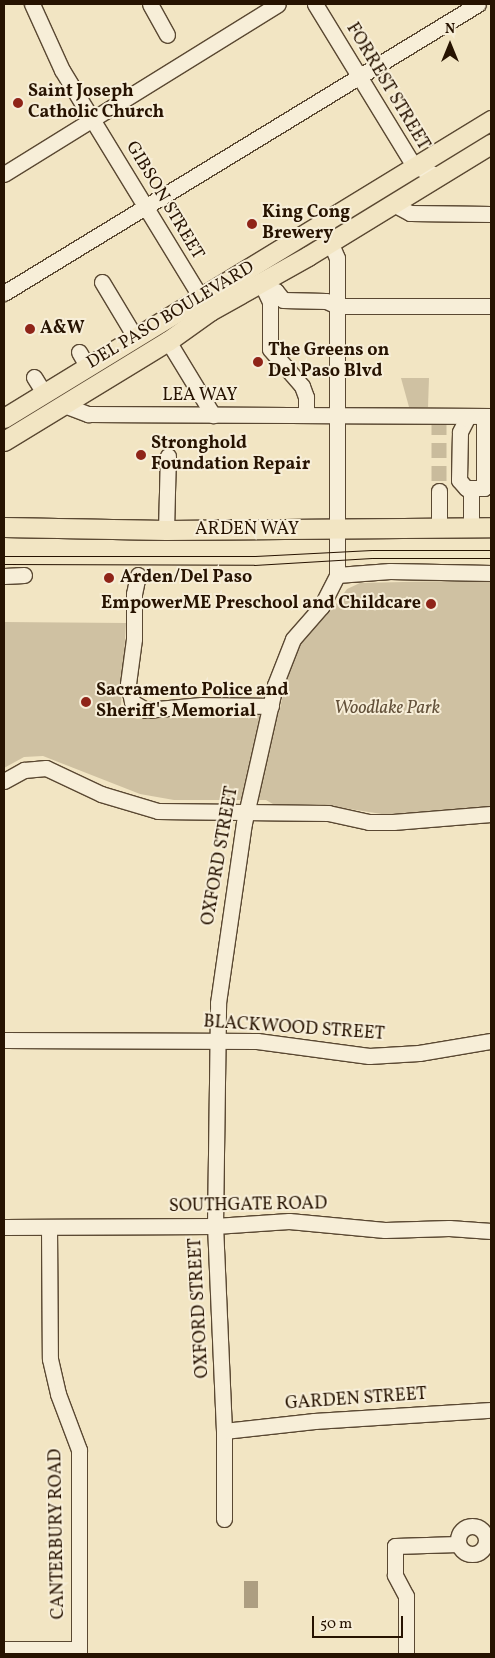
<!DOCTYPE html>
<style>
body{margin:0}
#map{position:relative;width:495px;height:1658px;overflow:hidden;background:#f2e5c3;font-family:Vollkorn,serif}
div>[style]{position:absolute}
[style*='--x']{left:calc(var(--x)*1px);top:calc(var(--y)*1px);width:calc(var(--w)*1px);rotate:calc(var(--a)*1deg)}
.green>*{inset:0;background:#cfc1a2}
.water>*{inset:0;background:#ad9e81}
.minor-tunnel>*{height:15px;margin-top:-7.5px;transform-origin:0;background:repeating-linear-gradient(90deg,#c9bb9c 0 15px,transparent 0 23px)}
.roads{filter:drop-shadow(1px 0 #5a4832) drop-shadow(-1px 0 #5a4832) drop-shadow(0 1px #5a4832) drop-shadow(0 -1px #5a4832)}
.minor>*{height:15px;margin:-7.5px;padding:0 7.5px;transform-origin:7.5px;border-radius:7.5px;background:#f7eed8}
.minor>.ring{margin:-7.5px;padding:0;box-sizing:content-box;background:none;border:15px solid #f7eed8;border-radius:50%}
.major>*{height:19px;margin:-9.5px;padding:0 9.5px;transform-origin:9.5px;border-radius:9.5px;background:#f2e5c3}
.tram>*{height:1px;margin:-0.5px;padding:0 0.5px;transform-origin:0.5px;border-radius:0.5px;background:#271301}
.dots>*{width:14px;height:14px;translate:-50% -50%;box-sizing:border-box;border:2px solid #f7eed8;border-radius:50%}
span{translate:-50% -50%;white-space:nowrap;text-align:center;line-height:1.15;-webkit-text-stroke:4px #f7eed8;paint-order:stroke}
.street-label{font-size:18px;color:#271301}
.poi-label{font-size:18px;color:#271301;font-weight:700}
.left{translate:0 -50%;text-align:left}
.right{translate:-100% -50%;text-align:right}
.park-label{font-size:18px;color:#625039;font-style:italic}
.frame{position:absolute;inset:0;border:5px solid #271301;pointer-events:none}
.north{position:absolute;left:425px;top:20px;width:50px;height:50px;-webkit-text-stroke:4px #f7eed8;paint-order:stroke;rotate:0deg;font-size:14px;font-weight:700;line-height:20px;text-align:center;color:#271301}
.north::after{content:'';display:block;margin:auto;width:18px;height:22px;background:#271301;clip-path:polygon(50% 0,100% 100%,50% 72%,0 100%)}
.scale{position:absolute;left:312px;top:1616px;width:91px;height:22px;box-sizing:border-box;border:2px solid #271301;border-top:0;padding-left:6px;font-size:15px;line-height:18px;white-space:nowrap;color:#271301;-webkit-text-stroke:4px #f7eed8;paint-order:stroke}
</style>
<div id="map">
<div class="green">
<div style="clip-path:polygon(401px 378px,429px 378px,428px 407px,409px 407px)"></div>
<div style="clip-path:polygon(491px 580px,491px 807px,388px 815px,318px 804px,273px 804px,266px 800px,174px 800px,140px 794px,43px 756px,24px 757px,4px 768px,4px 622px,126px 623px,121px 705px,125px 715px,137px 719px,203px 712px,279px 713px,289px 668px,300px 643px,320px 619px,334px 607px,347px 589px,360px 583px)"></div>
</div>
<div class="water">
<div style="clip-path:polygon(244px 1581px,258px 1581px,258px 1608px,244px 1608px)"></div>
</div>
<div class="minor-tunnel">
<div style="--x:439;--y:420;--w:71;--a:90"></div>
</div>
<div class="roads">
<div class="minor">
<div style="--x:32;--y:4;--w:72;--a:65.6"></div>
<div style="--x:62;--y:70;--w:276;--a:58.6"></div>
<div style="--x:150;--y:4;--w:35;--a:61"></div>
<div style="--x:315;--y:4;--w:190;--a:58.6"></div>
<div style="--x:414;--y:166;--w:27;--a:22"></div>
<div style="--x:4;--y:174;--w:322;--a:-31.8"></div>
<div style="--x:393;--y:204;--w:19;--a:28"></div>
<div style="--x:410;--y:213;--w:81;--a:0.7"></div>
<div style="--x:260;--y:281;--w:9;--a:63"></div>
<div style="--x:264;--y:289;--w:12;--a:9"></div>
<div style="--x:276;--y:291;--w:11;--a:52"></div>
<div style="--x:283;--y:300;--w:43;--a:1.3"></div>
<div style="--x:326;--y:301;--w:12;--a:24"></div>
<div style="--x:337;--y:306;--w:154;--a:0"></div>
<div style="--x:102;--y:282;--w:64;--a:59"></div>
<div style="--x:264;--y:289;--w:14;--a:65"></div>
<div style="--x:270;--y:302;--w:47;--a:90"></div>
<div style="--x:270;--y:349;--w:49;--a:49.1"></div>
<div style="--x:302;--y:386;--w:12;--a:70"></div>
<div style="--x:306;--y:397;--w:18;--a:90"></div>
<div style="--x:4;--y:293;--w:555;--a:-31.37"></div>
<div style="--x:168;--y:341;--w:87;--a:58.7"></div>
<div style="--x:79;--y:352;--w:16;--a:60"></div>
<div style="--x:34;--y:377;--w:19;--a:58"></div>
<div style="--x:64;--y:405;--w:26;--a:21"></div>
<div style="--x:88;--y:414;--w:403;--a:0.3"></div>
<div style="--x:468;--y:416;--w:18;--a:117"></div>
<div style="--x:460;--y:432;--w:48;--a:91.2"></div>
<div style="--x:459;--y:480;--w:11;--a:49"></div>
<div style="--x:466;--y:488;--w:18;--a:0"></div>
<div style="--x:484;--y:488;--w:72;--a:-90"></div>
<div style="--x:439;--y:491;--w:37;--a:90"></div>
<div style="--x:471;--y:527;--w:39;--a:-90"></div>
<div style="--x:166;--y:530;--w:74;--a:-88.5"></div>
<div style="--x:138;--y:575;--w:19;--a:102"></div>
<div style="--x:134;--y:594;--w:45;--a:90"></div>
<div style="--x:134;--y:639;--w:45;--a:97.6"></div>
<div style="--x:128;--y:684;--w:18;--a:77"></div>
<div style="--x:132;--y:702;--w:16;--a:30"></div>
<div style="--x:146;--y:710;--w:56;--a:-5.1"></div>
<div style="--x:202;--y:705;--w:69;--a:0.8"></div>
<div style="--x:337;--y:575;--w:53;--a:-4.3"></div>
<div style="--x:390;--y:571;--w:101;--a:1.1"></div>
<div style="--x:4;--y:576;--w:20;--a:-3"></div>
<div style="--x:4;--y:781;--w:23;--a:-29"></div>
<div style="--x:24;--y:770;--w:22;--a:-5"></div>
<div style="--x:46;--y:768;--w:61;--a:25.3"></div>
<div style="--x:101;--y:794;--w:59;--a:16.6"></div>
<div style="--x:158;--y:811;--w:170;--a:0.7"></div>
<div style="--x:328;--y:813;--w:42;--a:12.4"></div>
<div style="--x:369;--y:822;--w:24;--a:0"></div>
<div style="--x:393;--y:822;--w:98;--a:-4.7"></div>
<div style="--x:4;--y:1040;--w:253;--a:0.2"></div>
<div style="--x:257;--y:1041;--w:113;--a:7.6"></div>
<div style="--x:369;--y:1056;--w:50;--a:-3.4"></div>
<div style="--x:419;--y:1053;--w:73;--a:-9.5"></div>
<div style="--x:4;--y:1227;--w:211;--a:-0.3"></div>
<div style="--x:215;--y:1226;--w:74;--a:-3.9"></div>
<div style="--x:289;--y:1221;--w:96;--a:5.4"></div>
<div style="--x:385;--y:1230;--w:64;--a:-1.8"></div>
<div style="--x:449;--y:1228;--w:42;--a:4.1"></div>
<div style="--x:49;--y:1227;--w:132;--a:89.6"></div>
<div style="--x:50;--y:1359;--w:36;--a:77"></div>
<div style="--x:58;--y:1394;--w:60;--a:69.4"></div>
<div style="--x:79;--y:1450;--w:204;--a:90"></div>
<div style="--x:224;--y:1431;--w:91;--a:-6.3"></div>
<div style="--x:314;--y:1421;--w:177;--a:-3.6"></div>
<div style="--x:224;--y:1519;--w:88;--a:-90"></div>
<div style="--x:224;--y:1431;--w:205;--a:-92.5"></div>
<div style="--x:215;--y:1226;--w:223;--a:-89.2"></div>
<div style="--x:218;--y:1003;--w:182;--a:-81.8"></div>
<div style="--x:244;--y:823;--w:141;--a:-77.3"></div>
<div style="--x:275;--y:685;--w:49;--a:-68.6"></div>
<div style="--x:293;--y:639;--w:43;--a:-48.8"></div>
<div style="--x:321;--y:607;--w:36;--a:-63"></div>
<div style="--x:337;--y:575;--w:317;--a:-90"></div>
<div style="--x:337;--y:258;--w:38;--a:-113"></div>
<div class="ring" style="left:458px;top:1526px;width:13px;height:13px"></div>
<div style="--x:4;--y:1649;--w:75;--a:0"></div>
<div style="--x:406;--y:1654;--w:58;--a:-90"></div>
<div style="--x:406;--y:1596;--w:24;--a:-118"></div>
<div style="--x:395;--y:1575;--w:29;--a:-90"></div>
<div style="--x:395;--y:1546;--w:63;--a:-1.8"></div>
</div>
<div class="major">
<div style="--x:4;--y:418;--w:571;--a:-31.46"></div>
<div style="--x:4;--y:441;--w:192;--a:-31.4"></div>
<div style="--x:168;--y:341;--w:52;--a:-35.5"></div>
<div style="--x:210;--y:311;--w:112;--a:-29.3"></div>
<div style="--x:308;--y:256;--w:215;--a:-31.5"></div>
<div style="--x:4;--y:527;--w:162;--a:1.1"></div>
<div style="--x:166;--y:530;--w:325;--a:-0.5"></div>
</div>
</div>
<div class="tram">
<div style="--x:4;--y:556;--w:251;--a:0"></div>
<div style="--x:255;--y:556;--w:117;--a:-2.9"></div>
<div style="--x:372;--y:550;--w:119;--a:0"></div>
<div style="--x:4;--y:564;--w:250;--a:0.2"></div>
<div style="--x:254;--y:565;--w:118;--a:-3.4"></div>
<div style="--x:372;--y:558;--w:119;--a:0"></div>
</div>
<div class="dots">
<div style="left:18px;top:103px;background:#8f2418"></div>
<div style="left:252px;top:224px;background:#8f2418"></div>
<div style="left:30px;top:329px;background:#8f2418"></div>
<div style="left:258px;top:362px;background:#8f2418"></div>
<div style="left:141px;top:455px;background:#8f2418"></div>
<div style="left:109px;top:578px;background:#8f2418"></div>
<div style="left:431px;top:604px;background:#8f2418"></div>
<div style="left:86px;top:702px;background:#8f2418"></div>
</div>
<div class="street-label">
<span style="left:387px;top:87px;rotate:59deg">FORREST STREET</span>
<span style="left:164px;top:201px;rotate:59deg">GIBSON STREET</span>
<span style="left:171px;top:316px;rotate:-31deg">DEL PASO BOULEVARD</span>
<span style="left:200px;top:396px">LEA WAY</span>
<span style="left:247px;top:530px">ARDEN WAY</span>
<span style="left:221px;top:856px;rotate:-80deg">OXFORD STREET</span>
<span style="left:294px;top:1029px;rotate:4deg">BLACKWOOD STREET</span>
<span style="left:248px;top:1206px;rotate:-1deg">SOUTHGATE ROAD</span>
<span style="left:200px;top:1308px;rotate:-93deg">OXFORD STREET</span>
<span style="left:356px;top:1400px;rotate:-4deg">GARDEN STREET</span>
<span style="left:58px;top:1534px;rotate:-91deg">CANTERBURY ROAD</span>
</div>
<div class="poi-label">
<span class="left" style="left:28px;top:103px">Saint Joseph<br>Catholic Church</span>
<span class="left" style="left:262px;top:224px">King Cong<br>Brewery</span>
<span class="left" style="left:40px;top:329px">A&amp;W</span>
<span class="left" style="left:268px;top:362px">The Greens on<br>Del Paso Blvd</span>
<span class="left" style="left:151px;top:455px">Stronghold<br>Foundation Repair</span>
<span class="left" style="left:120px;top:578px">Arden/Del Paso</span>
<span class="right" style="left:421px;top:604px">EmpowerME Preschool and Childcare</span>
<span class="left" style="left:96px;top:702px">Sacramento Police and<br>Sheriff's Memorial</span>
</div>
<div class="park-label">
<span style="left:387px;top:709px">Woodlake Park</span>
</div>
<div class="frame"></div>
<div class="north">N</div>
<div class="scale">50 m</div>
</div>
